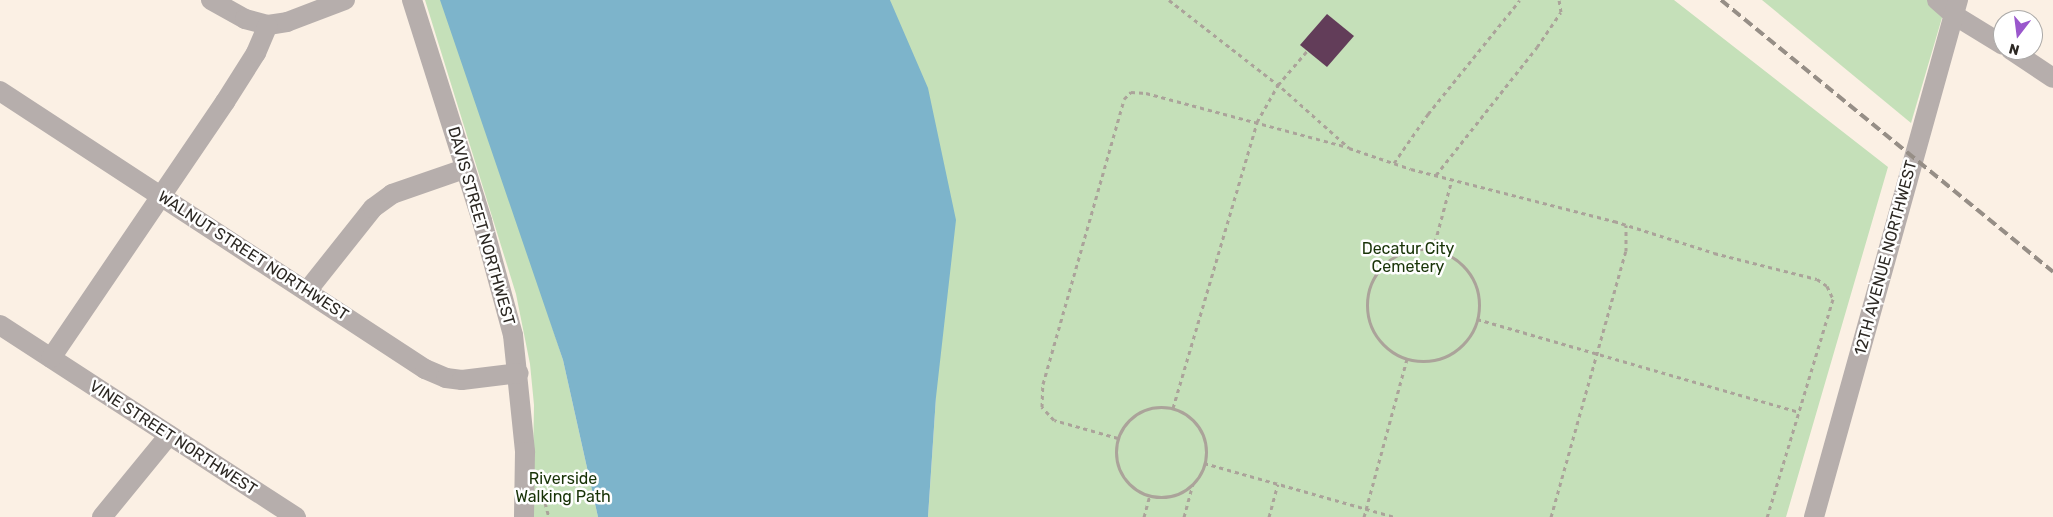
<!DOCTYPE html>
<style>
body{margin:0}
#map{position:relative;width:2053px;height:517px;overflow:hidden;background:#fbf0e4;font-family:Rubik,sans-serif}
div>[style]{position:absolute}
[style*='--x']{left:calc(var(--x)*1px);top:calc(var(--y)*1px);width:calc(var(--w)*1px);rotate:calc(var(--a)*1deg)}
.green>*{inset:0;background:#c5e0b9}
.water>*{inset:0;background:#7db4cb}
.building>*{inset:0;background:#623d59}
.path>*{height:3px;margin-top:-1.5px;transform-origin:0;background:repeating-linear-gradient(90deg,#aba39a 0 4px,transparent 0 8px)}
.path>.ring{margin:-1.5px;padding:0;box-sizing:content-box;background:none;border:3px solid #aba39a;border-radius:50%}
.minor>*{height:20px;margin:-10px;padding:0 10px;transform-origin:10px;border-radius:10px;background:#b6aeac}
.rail>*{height:4px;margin-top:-2px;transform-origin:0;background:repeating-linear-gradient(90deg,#968e86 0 10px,transparent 0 15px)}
span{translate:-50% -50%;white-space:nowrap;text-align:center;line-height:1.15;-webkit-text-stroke:5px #fff;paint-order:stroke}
.street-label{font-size:16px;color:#2c2823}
.park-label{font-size:16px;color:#183307}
.north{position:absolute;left:1993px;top:10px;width:50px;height:50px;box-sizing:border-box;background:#fff;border:1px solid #aba9a7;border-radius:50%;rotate:195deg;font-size:14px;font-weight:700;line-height:20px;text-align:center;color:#2c2823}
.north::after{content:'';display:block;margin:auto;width:18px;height:22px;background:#9a57cc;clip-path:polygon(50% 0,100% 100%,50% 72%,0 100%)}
</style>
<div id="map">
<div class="green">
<div style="clip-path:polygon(425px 0,446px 0,563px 360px,598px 517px,532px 517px,534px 405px,530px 364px,516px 294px)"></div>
<div style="clip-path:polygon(890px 0,1674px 0,1888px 167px,1786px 517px,928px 517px,936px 397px)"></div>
<div style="clip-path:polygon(1762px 0,1930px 0,1944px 11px,1911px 123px)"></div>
</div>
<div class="water">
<div style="clip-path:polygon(440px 0,890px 0,928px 88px,956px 220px,936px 397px,928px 517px,598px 517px,563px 360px)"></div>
</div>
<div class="building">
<div style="clip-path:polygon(1327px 14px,1354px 36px,1327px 67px,1300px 45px)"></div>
</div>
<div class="path">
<div style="--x:1169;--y:0;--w:143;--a:37.9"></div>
<div style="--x:1282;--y:88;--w:90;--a:41.8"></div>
<div style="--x:1349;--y:148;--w:65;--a:18.7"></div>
<div style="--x:1411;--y:169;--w:210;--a:14.4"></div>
<div style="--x:1614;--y:221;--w:105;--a:17.7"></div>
<div style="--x:1714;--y:253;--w:106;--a:14.2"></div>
<div style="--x:1817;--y:279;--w:12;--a:35"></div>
<div style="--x:1827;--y:286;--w:14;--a:65"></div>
<div style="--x:1833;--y:299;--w:228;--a:106.8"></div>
<div style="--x:1394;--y:163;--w:60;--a:-55.2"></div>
<div style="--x:1428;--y:114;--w:146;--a:-51.1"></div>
<div style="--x:1436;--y:175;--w:163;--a:-51.7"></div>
<div style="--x:1537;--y:47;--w:42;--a:-55.6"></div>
<div style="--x:1561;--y:12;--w:12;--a:-99"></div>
<div class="ring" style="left:1367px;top:249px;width:109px;height:109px"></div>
<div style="--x:1433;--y:250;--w:73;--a:-75"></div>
<div style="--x:1477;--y:319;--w:335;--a:16.1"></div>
<div class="ring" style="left:1116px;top:407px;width:87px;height:87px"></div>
<div style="--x:1173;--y:408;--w:298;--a:-73.6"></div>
<div style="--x:1257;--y:122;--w:43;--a:-60.4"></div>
<div style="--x:1278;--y:85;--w:45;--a:-49.5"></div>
<div style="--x:1118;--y:438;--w:66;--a:-164.3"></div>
<div style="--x:1054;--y:420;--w:18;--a:-133"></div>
<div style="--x:1042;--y:407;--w:23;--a:-88"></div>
<div style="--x:1043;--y:384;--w:296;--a:-74.1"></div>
<div style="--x:1124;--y:99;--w:10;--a:-45"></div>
<div style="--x:1131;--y:92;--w:15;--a:4"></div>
<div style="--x:1146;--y:93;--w:208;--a:15"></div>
<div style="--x:1204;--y:463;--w:198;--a:15.8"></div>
<div style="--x:543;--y:495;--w:23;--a:75"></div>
<div style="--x:1144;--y:517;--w:23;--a:-75"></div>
<div style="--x:1184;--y:517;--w:34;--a:-75"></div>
<div style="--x:1269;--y:517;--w:34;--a:-75"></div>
<div style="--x:1364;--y:517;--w:164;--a:-74.8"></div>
<div style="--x:1551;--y:517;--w:276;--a:-74.3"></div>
<div style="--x:1626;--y:251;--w:26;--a:-90"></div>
</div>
<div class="minor">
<div style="--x:211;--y:0;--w:39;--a:29"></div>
<div style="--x:245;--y:19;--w:24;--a:15"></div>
<div style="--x:268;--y:25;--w:19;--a:-9"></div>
<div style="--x:287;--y:22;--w:62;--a:-20.8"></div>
<div style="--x:412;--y:0;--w:232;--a:72.4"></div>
<div style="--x:482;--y:221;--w:118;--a:74.8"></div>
<div style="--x:513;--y:335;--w:118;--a:84.1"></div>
<div style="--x:525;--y:452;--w:65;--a:90.9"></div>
<div style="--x:1937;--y:0;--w:23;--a:41"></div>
<div style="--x:1954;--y:15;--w:57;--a:31.5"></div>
<div style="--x:2011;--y:50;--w:50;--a:33.7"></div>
<div style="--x:0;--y:91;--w:508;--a:33.19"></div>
<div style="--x:425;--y:369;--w:23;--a:23"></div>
<div style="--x:446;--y:378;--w:16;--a:7"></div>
<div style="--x:462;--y:380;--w:57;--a:-7"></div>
<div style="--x:307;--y:291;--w:106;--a:-51.5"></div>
<div style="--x:373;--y:208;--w:24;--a:-36"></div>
<div style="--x:392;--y:194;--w:76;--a:-19.1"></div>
<div style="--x:0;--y:325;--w:353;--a:33"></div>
<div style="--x:51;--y:358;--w:310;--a:-55.8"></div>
<div style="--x:225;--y:102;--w:58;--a:-57.7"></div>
<div style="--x:256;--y:53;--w:30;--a:-67"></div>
<div style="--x:102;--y:517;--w:106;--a:-50.7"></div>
<div style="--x:1814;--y:517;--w:537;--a:-74.44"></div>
</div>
<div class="rail">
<div style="--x:1721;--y:0;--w:429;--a:39.3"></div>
</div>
<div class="street-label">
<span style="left:481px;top:226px;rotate:74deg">DAVIS STREET NORTHWEST</span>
<span style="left:253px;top:256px;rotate:33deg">WALNUT STREET NORTHWEST</span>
<span style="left:1886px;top:258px;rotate:-75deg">12TH AVENUE NORTHWEST</span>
<span style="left:173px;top:438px;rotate:33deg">VINE STREET NORTHWEST</span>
</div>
<div class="park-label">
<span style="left:1408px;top:258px">Decatur City<br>Cemetery</span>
<span style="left:563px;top:488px">Riverside<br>Walking Path</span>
</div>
<div class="north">N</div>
</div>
